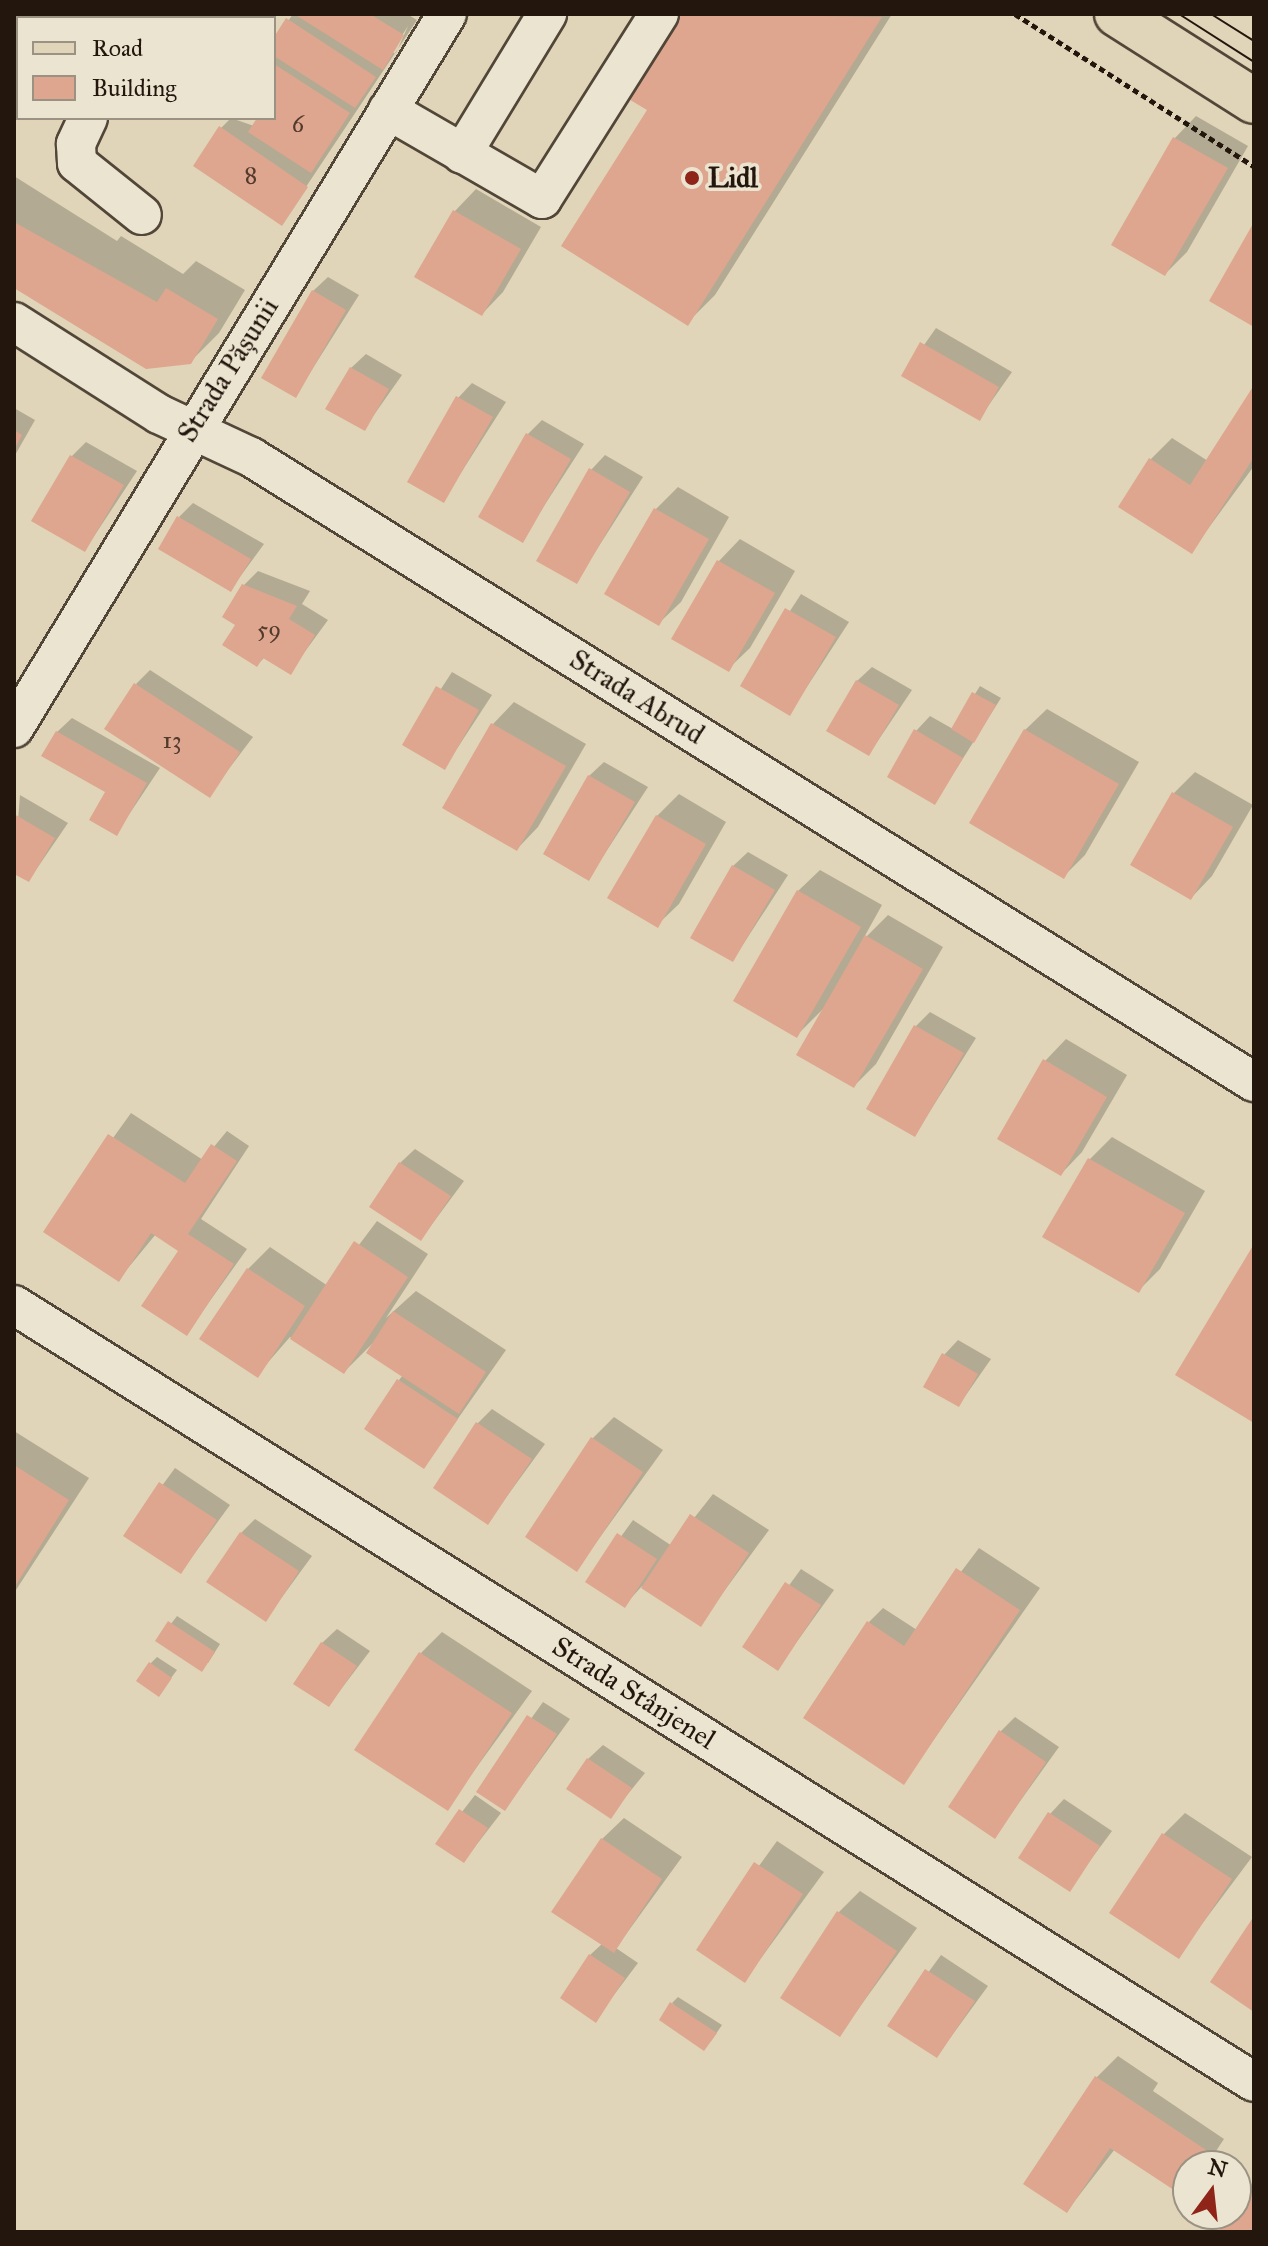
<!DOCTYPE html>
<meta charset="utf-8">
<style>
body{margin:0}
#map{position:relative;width:1268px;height:2246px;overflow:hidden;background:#e0d5b8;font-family:"IM FELL Great Primer",serif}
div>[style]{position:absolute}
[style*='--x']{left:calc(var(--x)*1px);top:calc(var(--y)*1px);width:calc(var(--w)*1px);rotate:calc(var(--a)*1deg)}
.shadow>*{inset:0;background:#0003}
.building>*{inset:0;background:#dea68e}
.path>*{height:5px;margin-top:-2.5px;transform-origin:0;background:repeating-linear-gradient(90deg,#23160d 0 6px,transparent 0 10px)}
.roads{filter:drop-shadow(2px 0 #524638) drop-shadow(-2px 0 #524638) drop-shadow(0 2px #524638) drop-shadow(0 -2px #524638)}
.minor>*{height:38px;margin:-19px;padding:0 19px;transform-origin:19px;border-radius:19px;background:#ebe4d1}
.major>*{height:44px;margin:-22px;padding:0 22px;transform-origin:22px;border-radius:22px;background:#e0d5b8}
.tram>*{height:2px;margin:-1px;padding:0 1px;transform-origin:1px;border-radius:1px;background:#23160d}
.dots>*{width:22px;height:22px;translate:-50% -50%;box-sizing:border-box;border:4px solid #ebe4d1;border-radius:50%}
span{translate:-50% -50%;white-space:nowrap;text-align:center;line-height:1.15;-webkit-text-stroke:7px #ebe4d1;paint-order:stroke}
.number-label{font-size:24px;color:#523a2d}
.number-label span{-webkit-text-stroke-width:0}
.poi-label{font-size:28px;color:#23160d;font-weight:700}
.left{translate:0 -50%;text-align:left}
.street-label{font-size:28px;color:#23160d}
.frame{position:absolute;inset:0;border:16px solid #23160d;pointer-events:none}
.legend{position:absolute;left:16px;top:16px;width:260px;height:104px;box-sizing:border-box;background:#ebe4d1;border:2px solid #9b9283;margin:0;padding:10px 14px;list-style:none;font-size:24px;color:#23160d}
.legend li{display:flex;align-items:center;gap:16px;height:40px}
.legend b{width:40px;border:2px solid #9b9283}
.north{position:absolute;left:1172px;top:2150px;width:80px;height:80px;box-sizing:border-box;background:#ebe4d1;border:2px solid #9b9283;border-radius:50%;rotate:15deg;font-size:22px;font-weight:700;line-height:32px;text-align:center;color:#23160d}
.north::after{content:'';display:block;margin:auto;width:28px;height:36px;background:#8f2418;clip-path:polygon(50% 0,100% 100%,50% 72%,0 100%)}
</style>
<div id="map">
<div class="shadow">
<div style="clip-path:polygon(14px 14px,107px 14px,18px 18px,18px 85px)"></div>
<div style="clip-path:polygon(evenodd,293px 14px,407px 14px,417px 20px,282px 223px,221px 128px,231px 118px,254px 126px,274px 118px,274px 41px,293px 14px,408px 26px,396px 53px,391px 53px,408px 26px)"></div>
<div style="clip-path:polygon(682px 14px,892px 14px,715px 295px,687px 323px,650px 110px,630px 98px)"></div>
<div style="clip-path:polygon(1196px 116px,1248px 146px,1187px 252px,1165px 274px,1114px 244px,1175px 138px)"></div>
<div style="clip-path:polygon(14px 176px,117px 241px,121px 236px,183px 274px,196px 261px,245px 290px,219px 333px,190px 362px,14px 281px)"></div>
<div style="clip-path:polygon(476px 189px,541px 227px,503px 292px,482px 314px,417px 277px,455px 211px)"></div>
<div style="clip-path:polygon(328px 277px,359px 295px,296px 395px,313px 291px)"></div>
<div style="clip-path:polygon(936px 328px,1012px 372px,979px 419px,903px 375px)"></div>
<div style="clip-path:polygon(366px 354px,402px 375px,364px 429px,351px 368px)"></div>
<div style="clip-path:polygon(472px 383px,506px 402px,443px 501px,458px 398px)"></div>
<div style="clip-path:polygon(1254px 389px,1254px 466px,1191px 552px,1150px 460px,1172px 438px,1208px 461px)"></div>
<div style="clip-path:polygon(14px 408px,35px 420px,14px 457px)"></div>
<div style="clip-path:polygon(542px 420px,584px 444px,522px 540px,527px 435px)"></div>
<div style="clip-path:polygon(86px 442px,137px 471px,85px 550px,72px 456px)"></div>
<div style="clip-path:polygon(605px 455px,643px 477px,576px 582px,591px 470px)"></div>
<div style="clip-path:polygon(678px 487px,729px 517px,681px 602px,659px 623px,607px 593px,656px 509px)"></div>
<div style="clip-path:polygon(193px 503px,264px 544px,231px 589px,179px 517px)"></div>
<div style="clip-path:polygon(740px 539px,795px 571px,750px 648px,728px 669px,674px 638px,719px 561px)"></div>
<div style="clip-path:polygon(258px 571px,310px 591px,302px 604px,328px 620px,290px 672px,265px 657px,257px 665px,237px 624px,244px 585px)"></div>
<div style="clip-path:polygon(801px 594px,849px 622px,790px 713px,742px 685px)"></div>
<div style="clip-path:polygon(872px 667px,912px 690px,869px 754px,857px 681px)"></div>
<div style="clip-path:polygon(150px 670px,253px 737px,209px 795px,136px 684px)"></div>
<div style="clip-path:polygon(452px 672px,492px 695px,445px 767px,405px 744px)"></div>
<div style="clip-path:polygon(980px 686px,1001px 698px,935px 803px,916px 731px,930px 716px,953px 729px)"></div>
<div style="clip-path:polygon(514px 702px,586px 744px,538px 827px,517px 849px,445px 807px,493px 724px)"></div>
<div style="clip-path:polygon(1047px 709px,1139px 762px,1085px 855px,1064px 876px,1025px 730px)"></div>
<div style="clip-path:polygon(72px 718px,160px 768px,116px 834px,108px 791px,57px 732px)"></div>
<div style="clip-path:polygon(604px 762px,648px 787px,589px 878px,589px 776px)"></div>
<div style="clip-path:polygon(1195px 772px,1253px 805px,1212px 876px,1191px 898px,1174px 793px)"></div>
<div style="clip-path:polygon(679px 794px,726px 822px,679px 904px,657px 925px,657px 816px)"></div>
<div style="clip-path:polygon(20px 795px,68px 823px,29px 880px,14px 871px)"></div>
<div style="clip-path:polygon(748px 852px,788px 875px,733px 960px,733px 866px)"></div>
<div style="clip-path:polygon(820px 870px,882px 905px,862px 941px,888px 915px,943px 947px,876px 1064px,854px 1086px,823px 1009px,797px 1035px,798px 891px)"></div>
<div style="clip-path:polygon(930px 1012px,976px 1038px,915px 1135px,916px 1026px)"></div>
<div style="clip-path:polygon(1066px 1039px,1127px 1075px,1082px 1152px,1061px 1174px,1045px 1061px)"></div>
<div style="clip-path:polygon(131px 1113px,203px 1160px,227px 1131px,249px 1146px,201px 1219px,247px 1249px,187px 1333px,181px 1250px,156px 1234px,119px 1279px,46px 1231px)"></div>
<div style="clip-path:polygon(1112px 1137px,1205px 1191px,1160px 1269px,1139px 1290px,1045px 1237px,1090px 1159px)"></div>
<div style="clip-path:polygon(415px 1149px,464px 1181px,421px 1239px,400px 1163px)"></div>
<div style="clip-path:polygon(377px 1221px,428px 1254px,386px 1318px,416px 1291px,506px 1350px,424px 1467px,399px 1380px,403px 1375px,372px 1344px,344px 1372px,290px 1337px,257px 1375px,248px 1269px,270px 1247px,328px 1286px)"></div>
<div style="clip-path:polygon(958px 1340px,991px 1359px,959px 1405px,944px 1355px)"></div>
<div style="clip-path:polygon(492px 1409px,545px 1444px,488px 1522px,477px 1424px)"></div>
<div style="clip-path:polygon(614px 1417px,663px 1450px,577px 1569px,592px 1439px)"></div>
<div style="clip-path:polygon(14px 1431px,89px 1478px,14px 1593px)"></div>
<div style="clip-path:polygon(175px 1468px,230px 1505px,181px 1572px,126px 1535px)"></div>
<div style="clip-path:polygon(713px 1494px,769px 1530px,700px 1624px,642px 1586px,624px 1606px,588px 1582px,633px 1520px,672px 1546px)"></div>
<div style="clip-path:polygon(255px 1519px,312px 1556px,266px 1619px,241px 1533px)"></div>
<div style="clip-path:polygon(979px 1548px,1040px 1588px,904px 1782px,869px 1622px,883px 1608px,917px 1630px)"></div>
<div style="clip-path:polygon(801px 1569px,834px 1590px,778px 1668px,744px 1647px)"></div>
<div style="clip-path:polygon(177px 1616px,220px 1644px,208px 1663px,158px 1641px)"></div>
<div style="clip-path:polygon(337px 1629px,370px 1651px,329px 1705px,322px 1643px)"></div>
<div style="clip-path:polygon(442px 1632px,532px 1691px,447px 1808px,421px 1653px)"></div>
<div style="clip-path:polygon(157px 1657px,177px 1670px,159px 1694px,150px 1664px)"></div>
<div style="clip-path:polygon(543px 1702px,570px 1719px,505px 1809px,479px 1791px)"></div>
<div style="clip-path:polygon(1015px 1717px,1059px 1747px,995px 1836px,1000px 1732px)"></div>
<div style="clip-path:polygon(603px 1745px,645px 1773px,610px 1816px,588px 1759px)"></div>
<div style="clip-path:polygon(475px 1795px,501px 1813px,464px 1861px,438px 1843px)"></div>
<div style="clip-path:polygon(1064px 1799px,1112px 1831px,1069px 1889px,1050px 1814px)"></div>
<div style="clip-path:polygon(1185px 1813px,1252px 1857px,1178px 1956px,1163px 1835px)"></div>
<div style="clip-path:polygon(624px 1818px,682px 1857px,616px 1948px,638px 1963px,595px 2020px,590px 1955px,603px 1943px,602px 1839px)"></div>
<div style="clip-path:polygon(777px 1841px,824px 1872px,745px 1980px,698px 1950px)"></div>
<div style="clip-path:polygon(860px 1891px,917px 1928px,840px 2034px,839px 1912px)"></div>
<div style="clip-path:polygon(941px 1955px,988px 1986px,937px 2056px,890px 2025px)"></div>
<div style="clip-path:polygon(678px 1997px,722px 2025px,711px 2041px,672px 2003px)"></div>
<div style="clip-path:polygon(1118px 2056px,1158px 2083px,1153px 2091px,1224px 2139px,1206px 2166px,1188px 2166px,1183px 2194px,1115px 2149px,1067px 2211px,1096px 2078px)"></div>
<div style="clip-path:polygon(1254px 2181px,1254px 2232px,1226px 2232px,1222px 2229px)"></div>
</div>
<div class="building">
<div style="clip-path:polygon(14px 14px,99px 14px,18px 18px,18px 87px)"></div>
<div style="clip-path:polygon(294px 14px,370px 14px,404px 35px,383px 70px)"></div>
<div style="clip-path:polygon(680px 14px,882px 17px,688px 326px,561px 246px,647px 110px,627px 98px)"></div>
<div style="clip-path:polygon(286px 18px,376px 77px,355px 108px,274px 56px,274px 37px)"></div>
<div style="clip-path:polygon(274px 64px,350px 113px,311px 173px,248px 132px,257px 118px,274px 118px)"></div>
<div style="clip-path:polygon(219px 126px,308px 187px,282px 226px,193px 166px)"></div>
<div style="clip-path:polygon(1173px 137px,1228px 168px,1165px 276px,1111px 245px)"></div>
<div style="clip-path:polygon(453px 210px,521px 249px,482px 316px,414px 277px)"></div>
<div style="clip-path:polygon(14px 222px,157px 302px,166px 288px,218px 319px,191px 364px,146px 369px,14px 288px)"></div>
<div style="clip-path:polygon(1254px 222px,1254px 327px,1209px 301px)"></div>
<div style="clip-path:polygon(312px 290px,346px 310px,296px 398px,261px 378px)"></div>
<div style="clip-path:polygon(920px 342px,999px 387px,980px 421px,901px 376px)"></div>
<div style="clip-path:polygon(350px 367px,389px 389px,365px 431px,325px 409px)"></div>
<div style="clip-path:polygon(1254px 385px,1254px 457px,1192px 554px,1118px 507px,1149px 458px,1190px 485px)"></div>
<div style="clip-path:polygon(456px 396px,493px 417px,444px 503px,407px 482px)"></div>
<div style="clip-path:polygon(14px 430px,22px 435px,14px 450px)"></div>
<div style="clip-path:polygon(526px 433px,571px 459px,523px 543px,478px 517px)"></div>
<div style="clip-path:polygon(70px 455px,124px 485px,85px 552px,31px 521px)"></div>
<div style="clip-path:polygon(589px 468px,630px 492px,577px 584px,536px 561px)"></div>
<div style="clip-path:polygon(654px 508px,709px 539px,659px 626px,604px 594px)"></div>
<div style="clip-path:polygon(177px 516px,251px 559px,231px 592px,158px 549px)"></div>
<div style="clip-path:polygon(717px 560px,775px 593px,729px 672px,671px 639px)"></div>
<div style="clip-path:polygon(242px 584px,297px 606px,289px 619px,315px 635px,291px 675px,263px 658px,257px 667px,222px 645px,235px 625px,222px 617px)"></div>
<div style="clip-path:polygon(785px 608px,836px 637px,790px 716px,740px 686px)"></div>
<div style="clip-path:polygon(856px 680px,899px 705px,869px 756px,826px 731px)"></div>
<div style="clip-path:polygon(134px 683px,240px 752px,210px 798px,104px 729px)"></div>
<div style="clip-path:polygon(436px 686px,479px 710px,445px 770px,402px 745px)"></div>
<div style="clip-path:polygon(972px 692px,996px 705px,974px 743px,951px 729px)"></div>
<div style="clip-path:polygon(491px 723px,566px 766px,517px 851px,442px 808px)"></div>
<div style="clip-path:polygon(914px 729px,963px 758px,935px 805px,887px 777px)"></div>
<div style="clip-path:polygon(1024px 729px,1119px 784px,1064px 879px,969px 823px)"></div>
<div style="clip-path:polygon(56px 731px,147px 783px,117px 836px,89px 820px,105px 792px,41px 756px)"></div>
<div style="clip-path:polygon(588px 775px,635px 802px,589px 881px,543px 854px)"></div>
<div style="clip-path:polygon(1172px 792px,1233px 827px,1191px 900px,1130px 865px)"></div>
<div style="clip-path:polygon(14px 814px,55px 838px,29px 882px,14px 874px)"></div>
<div style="clip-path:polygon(656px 815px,706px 844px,658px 928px,607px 898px)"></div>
<div style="clip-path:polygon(732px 865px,775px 890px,733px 962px,690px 938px)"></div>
<div style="clip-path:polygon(797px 890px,861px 927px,797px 1038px,733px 1001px)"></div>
<div style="clip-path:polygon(865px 935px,923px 969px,854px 1088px,796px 1055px)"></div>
<div style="clip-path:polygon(914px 1025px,964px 1053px,915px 1137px,866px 1109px)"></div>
<div style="clip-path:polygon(1043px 1059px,1107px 1097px,1061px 1176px,997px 1139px)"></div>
<div style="clip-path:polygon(108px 1134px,185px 1183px,211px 1144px,237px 1161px,188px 1234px,234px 1264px,187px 1336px,141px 1306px,178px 1251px,151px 1233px,119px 1282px,43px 1232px)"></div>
<div style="clip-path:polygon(1088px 1158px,1185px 1213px,1139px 1293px,1042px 1237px)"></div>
<div style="clip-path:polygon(399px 1162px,451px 1196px,421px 1241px,369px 1207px)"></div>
<div style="clip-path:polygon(354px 1241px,408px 1277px,344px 1374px,290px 1339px)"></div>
<div style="clip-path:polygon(1254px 1244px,1254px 1423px,1175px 1375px)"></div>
<div style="clip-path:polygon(247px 1268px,305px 1306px,258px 1378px,199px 1339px)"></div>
<div style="clip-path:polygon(393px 1311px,486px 1372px,459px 1414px,366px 1353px)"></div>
<div style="clip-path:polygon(942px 1353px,978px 1374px,959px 1407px,923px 1387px)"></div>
<div style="clip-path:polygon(397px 1379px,458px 1419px,424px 1469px,364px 1429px)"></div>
<div style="clip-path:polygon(476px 1422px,532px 1459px,488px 1525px,433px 1488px)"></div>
<div style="clip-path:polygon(591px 1437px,643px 1472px,577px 1572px,525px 1537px)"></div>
<div style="clip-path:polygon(14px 1465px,69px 1500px,14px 1588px)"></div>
<div style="clip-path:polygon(159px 1482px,217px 1520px,181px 1574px,123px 1536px)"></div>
<div style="clip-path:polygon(690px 1514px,749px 1553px,701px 1627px,641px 1588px)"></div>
<div style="clip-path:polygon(240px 1532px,299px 1571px,266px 1622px,206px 1582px)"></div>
<div style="clip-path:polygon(617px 1533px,657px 1559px,625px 1608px,585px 1582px)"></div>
<div style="clip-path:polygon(956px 1568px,1020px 1610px,904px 1785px,803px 1718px,867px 1621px,904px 1646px)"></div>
<div style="clip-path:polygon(785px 1582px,821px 1605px,778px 1671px,742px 1647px)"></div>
<div style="clip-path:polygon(168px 1621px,215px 1652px,202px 1672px,155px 1641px)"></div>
<div style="clip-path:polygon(321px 1642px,357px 1666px,329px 1707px,293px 1684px)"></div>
<div style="clip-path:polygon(419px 1652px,512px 1713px,448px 1811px,354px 1750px)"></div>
<div style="clip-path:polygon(149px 1662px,172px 1678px,159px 1697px,136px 1681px)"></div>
<div style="clip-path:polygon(527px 1715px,557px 1734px,505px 1811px,476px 1792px)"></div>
<div style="clip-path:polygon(999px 1730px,1046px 1762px,995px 1839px,948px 1807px)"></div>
<div style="clip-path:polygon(587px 1758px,632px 1788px,611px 1819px,566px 1789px)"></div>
<div style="clip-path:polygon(459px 1809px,488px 1828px,464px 1863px,435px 1844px)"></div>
<div style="clip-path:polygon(1048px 1812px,1100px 1846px,1070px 1892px,1018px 1858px)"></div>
<div style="clip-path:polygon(1162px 1833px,1232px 1879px,1179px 1959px,1109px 1913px)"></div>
<div style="clip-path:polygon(601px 1838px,662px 1879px,614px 1953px,551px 1912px)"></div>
<div style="clip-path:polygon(754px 1862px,803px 1894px,745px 1983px,696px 1950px)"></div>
<div style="clip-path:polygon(837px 1911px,897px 1951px,840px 2037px,780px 1998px)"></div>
<div style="clip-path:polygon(1254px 1916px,1254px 2012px,1210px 1982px)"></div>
<div style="clip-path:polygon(589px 1954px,625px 1978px,596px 2023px,560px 1998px)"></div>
<div style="clip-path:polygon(925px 1969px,975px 2001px,937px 2058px,887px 2026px)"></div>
<div style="clip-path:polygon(670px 2002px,717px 2033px,704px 2051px,659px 2020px)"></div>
<div style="clip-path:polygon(1095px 2076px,1212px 2154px,1203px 2166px,1188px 2166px,1183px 2196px,1110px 2148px,1067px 2213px,1023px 2184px)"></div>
<div style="clip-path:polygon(1254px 2181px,1254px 2232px,1219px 2230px,1236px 2214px)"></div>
</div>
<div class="path">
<div style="--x:1015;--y:14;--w:283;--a:32.5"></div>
</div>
<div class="roads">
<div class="minor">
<div style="--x:149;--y:18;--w:5;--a:-53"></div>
<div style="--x:388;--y:110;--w:178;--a:30"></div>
<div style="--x:542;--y:199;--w:219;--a:-57.7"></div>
<div style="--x:88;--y:118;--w:29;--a:115"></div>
<div style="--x:76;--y:144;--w:19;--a:87"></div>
<div style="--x:77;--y:163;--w:83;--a:38.7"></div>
<div style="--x:462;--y:154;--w:164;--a:-58.7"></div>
<div style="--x:14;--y:322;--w:172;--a:32.4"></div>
<div style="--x:159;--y:414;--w:102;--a:25.1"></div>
<div style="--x:251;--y:457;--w:1182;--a:31.93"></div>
<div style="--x:14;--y:728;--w:835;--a:-58.77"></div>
<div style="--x:14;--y:1305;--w:1463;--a:32.07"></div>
</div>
<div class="major">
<div style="--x:1117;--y:14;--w:162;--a:32.4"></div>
</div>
</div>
<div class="tram">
<div style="--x:1179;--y:14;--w:89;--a:32.6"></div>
<div style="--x:1211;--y:14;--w:51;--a:32.1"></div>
</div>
<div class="dots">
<div style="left:692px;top:178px;background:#8f2418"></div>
</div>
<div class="number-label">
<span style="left:298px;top:125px">6</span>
<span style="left:251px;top:176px">8</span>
<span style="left:269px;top:630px">59</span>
<span style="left:172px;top:741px">13</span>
</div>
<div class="poi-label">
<span class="left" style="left:708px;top:178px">Lidl</span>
</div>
<div class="street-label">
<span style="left:228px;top:370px;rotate:-58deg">Strada Pășunii</span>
<span style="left:637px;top:697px;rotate:32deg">Strada Abrud</span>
<span style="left:634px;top:1693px;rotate:32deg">Strada Stânjenel</span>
</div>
<div class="frame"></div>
<ul class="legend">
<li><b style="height:10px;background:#e0d5b8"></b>Road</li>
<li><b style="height:22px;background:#dea68e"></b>Building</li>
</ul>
<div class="north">N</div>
</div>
